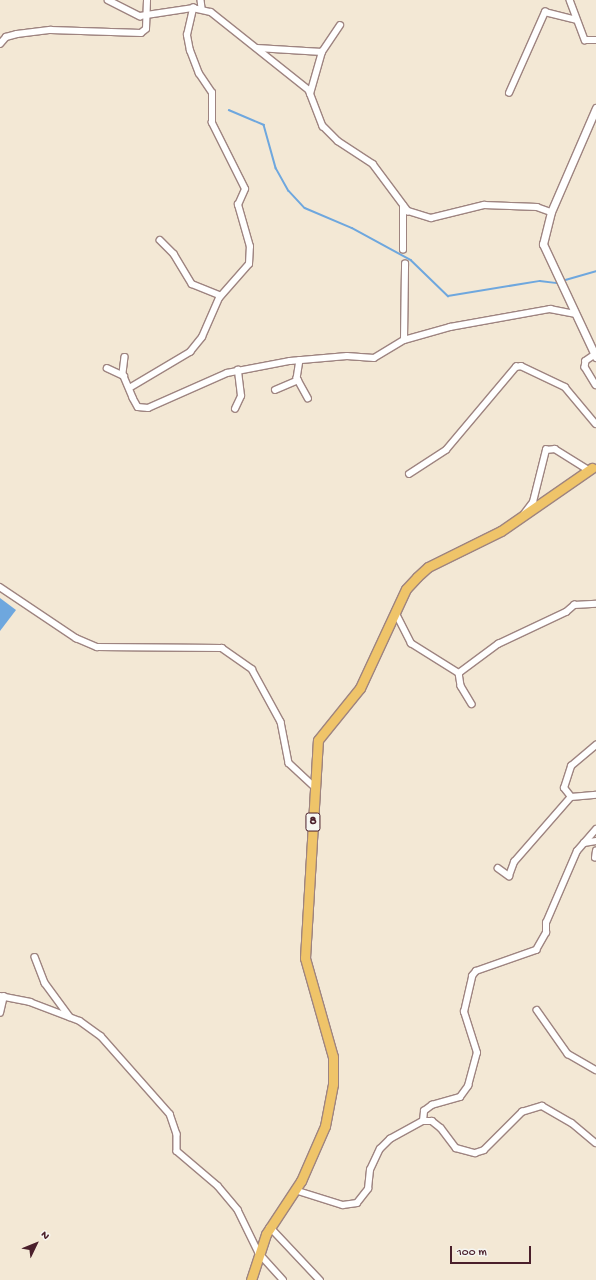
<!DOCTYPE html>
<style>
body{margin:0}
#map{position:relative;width:596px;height:1280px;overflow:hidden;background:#f3e8d5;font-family:"Gochi Hand",sans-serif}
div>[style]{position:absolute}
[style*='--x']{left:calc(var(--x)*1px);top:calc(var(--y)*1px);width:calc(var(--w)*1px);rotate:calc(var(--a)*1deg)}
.water>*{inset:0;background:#6ea7de}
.stream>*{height:1.5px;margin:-0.75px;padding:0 0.75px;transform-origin:0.75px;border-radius:0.75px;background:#6ea7de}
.roads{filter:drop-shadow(1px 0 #9e8480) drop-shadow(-1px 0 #9e8480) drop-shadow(0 1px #9e8480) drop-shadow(0 -1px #9e8480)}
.minor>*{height:5.5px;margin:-2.75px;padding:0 2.75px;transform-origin:2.75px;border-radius:2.75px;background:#fff}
.tertiary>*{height:7px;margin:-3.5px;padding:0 3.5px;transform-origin:3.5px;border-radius:3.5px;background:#fff}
.primary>*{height:9px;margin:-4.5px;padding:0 4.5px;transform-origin:4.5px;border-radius:4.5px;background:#efc469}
span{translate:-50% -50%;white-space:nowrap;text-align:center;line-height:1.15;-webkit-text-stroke:3px #f6f6f2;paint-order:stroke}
.shield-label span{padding:1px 3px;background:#f6f6f2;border:1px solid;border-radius:3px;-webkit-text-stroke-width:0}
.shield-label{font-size:13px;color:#4a1f2b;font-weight:700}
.north{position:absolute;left:16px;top:1224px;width:40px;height:40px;-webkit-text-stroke:3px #f6f6f2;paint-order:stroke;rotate:47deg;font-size:11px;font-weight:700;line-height:16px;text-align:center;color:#4a1f2b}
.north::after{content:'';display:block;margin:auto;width:14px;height:18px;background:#4a1f2b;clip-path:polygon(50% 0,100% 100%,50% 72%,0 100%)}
.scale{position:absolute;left:450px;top:1246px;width:81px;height:18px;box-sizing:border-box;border:2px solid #4a1f2b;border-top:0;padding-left:5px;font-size:12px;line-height:14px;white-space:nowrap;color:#4a1f2b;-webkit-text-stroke:3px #f6f6f2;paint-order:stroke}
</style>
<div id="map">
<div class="water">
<div style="clip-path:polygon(0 598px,16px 610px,0 631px)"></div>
</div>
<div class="stream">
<div style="--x:229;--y:110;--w:38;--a:23"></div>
<div style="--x:264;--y:125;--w:45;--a:74.4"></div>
<div style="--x:276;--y:168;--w:26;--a:61"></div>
<div style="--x:289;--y:191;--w:23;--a:47"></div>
<div style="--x:305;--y:208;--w:51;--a:23.1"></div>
<div style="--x:352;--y:228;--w:67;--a:28.5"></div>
<div style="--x:411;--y:260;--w:52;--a:44.2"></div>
<div style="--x:448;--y:296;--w:93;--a:-9.3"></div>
<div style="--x:540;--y:281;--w:17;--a:7"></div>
<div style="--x:562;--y:281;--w:35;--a:-16"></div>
</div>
<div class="roads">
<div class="minor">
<div style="--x:108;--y:0;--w:36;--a:27"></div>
<div style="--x:140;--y:16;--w:54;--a:-8.6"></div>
<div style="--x:193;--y:8;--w:18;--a:13"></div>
<div style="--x:211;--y:12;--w:125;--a:38.5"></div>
<div style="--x:309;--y:90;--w:39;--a:69"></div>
<div style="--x:323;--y:126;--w:21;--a:45"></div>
<div style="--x:338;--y:141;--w:42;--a:33.3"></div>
<div style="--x:373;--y:164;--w:59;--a:53.3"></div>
<div style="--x:408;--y:211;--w:24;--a:17"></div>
<div style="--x:431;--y:218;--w:55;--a:-13.8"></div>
<div style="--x:484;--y:205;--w:53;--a:2.2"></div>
<div style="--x:537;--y:207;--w:15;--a:20"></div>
<div style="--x:201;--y:0;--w:8;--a:83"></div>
<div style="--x:570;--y:0;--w:43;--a:69.4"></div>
<div style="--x:585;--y:40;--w:11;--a:0"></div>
<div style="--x:0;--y:44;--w:9;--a:-49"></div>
<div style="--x:6;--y:37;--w:11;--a:-15"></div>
<div style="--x:17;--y:34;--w:34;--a:-7"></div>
<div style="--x:51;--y:30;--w:90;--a:1.9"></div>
<div style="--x:141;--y:33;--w:6;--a:-39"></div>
<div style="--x:146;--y:29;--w:29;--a:-88"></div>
<div style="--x:257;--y:48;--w:65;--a:3.5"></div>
<div style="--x:509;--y:93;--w:89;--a:-66"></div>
<div style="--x:545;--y:12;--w:32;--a:14"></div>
<div style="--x:310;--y:94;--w:44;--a:-74.1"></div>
<div style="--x:322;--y:52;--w:32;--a:-56"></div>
<div style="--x:160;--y:240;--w:20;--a:45"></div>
<div style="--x:174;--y:254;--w:35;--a:59"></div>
<div style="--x:192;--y:284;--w:31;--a:22"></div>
<div style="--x:403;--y:250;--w:44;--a:-90"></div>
<div style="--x:404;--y:340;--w:48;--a:-15.8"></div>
<div style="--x:450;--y:327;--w:102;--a:-10.2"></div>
<div style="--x:550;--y:309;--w:25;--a:11"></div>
<div style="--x:595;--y:355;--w:11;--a:146"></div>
<div style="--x:586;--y:361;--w:6;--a:99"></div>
<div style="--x:585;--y:367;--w:21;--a:59"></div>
<div style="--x:125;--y:357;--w:17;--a:97"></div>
<div style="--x:123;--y:374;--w:26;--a:67"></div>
<div style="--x:133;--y:398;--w:10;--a:61"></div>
<div style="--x:138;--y:407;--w:10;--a:6"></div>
<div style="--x:148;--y:408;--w:86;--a:-23.9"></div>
<div style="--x:227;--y:373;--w:64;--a:-10.8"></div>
<div style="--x:290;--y:361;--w:57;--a:-5"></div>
<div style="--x:347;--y:356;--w:27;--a:4"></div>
<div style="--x:374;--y:358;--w:35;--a:-31"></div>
<div style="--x:404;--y:340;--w:76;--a:-89.2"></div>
<div style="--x:300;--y:360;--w:18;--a:99"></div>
<div style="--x:297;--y:378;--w:23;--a:61"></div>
<div style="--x:107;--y:368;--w:19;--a:25"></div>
<div style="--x:131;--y:387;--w:69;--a:-30.7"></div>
<div style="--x:190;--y:352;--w:19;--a:-51"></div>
<div style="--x:202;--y:337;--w:43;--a:-66.4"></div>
<div style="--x:219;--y:298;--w:45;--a:-48.6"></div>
<div style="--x:249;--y:264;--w:17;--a:-87"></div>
<div style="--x:250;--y:247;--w:44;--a:-105.9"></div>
<div style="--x:238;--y:205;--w:17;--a:-66"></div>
<div style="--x:245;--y:189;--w:74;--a:-116.6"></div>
<div style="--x:212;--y:123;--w:30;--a:-90"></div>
<div style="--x:212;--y:93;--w:23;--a:-124"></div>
<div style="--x:199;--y:74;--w:25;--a:-111"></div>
<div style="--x:190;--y:51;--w:16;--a:-101"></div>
<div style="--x:187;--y:35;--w:28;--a:-77"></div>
<div style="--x:275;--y:390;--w:25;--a:-23"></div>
<div style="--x:235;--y:409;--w:14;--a:-65"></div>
<div style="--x:241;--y:396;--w:26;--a:-97"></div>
<div style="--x:409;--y:474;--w:44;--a:-33"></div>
<div style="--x:446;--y:450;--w:109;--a:-49.9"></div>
<div style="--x:516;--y:367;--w:5;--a:-11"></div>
<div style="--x:521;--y:366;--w:49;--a:25.5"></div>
<div style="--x:565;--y:387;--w:48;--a:50"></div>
<div style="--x:524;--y:514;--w:15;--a:-53"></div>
<div style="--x:533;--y:502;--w:54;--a:-76"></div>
<div style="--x:546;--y:450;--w:9;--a:-6"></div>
<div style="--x:555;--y:449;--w:39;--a:32"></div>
<div style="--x:0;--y:587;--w:92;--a:33.9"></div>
<div style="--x:76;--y:638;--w:23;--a:23"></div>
<div style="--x:97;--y:647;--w:125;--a:0.5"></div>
<div style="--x:222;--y:648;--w:37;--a:35"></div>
<div style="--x:252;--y:669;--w:60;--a:61.3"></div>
<div style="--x:281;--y:722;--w:42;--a:79"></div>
<div style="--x:289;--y:763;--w:35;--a:43"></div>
<div style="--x:396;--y:613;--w:34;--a:63"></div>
<div style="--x:411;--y:643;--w:57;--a:32"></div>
<div style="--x:459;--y:673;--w:13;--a:81"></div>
<div style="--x:461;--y:686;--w:21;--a:59"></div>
<div style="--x:459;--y:673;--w:49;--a:-36.6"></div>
<div style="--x:498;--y:644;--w:75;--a:-25.2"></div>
<div style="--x:566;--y:612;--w:11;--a:-41"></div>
<div style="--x:574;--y:605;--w:22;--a:-3"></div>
<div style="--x:571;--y:797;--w:25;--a:-5"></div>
<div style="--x:584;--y:843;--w:18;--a:-49"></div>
<div style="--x:595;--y:858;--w:7;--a:-82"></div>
<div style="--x:498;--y:868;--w:14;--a:36"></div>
<div style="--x:509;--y:876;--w:15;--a:-70"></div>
<div style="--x:514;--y:862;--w:86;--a:-48.8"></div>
<div style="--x:571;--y:797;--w:11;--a:-128"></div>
<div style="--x:564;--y:788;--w:23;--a:-72"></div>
<div style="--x:571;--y:766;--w:33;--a:-40"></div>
<div style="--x:35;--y:957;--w:28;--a:69"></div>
<div style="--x:45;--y:983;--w:42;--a:53.7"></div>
<div style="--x:0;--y:996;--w:31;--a:11"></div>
<div style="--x:30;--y:1002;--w:53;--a:20.8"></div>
<div style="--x:80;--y:1021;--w:26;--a:36"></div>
<div style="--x:101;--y:1036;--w:104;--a:48.5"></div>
<div style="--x:170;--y:1114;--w:21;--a:71"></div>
<div style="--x:177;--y:1134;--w:17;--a:90"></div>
<div style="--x:177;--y:1151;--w:54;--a:40.5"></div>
<div style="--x:218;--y:1186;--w:31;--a:50"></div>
<div style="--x:238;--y:1210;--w:48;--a:64"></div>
<div style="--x:259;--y:1253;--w:36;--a:48"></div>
<div style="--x:537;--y:1010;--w:54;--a:54.8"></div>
<div style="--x:568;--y:1054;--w:32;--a:30"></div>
<div style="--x:0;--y:1013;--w:17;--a:-77"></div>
<div style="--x:423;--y:1121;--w:10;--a:-84"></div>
<div style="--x:424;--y:1111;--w:10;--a:-37"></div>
<div style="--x:432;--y:1105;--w:29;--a:-16"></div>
<div style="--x:460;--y:1097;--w:14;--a:-54"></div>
<div style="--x:468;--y:1086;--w:34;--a:-75"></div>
<div style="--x:477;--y:1053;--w:43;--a:-107.6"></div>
<div style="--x:464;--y:1012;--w:37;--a:-77"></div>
<div style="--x:472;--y:976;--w:6;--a:-51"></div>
<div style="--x:476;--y:971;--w:64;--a:-19.3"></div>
<div style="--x:536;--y:950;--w:20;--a:-60"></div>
<div style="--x:546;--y:933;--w:10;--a:-90"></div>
<div style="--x:546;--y:923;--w:78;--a:-66.7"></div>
<div style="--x:577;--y:851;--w:11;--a:-49"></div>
<div style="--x:584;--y:843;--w:12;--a:-9"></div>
<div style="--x:295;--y:1190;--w:50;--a:17.4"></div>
<div style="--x:343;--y:1205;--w:14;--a:-8"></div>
<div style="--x:357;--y:1203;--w:18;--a:-52"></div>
<div style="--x:368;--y:1189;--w:19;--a:-84"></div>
<div style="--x:370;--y:1170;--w:23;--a:-65"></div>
<div style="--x:380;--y:1149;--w:14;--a:-45"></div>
<div style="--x:390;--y:1139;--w:38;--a:-29"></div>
<div style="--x:423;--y:1121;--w:9;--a:0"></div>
<div style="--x:432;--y:1121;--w:11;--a:38"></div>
<div style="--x:441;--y:1128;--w:25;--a:53"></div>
<div style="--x:456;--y:1148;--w:20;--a:15"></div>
<div style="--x:475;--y:1153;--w:9;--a:-18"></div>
<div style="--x:484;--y:1150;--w:54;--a:-45"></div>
<div style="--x:522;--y:1112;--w:21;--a:-17"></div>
<div style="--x:542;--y:1106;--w:34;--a:30"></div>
<div style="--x:572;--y:1123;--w:31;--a:40"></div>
<div style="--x:270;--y:1227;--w:73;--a:46.7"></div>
</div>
<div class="tertiary">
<div style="--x:596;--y:108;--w:113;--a:113.4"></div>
<div style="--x:551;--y:212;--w:33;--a:104"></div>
<div style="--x:543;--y:244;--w:125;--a:64.9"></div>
</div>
<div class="primary">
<div style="--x:251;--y:1280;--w:48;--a:-71.9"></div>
<div style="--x:266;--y:1234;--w:64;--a:-56.6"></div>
<div style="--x:301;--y:1181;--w:60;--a:-66.4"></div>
<div style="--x:325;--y:1126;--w:43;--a:-79.2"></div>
<div style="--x:333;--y:1084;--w:27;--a:-90"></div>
<div style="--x:333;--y:1057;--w:103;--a:-105.8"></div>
<div style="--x:305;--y:958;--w:218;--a:-86.6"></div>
<div style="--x:318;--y:740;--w:67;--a:-51.1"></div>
<div style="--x:360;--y:688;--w:109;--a:-65.1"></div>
<div style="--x:406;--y:589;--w:16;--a:-47"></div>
<div style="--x:417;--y:577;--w:15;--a:-42"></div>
<div style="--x:428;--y:567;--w:81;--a:-26.3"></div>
<div style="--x:501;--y:531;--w:111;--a:-34.7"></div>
</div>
</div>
<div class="shield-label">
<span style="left:313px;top:822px">8</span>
</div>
<div class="north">N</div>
<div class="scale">100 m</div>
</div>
